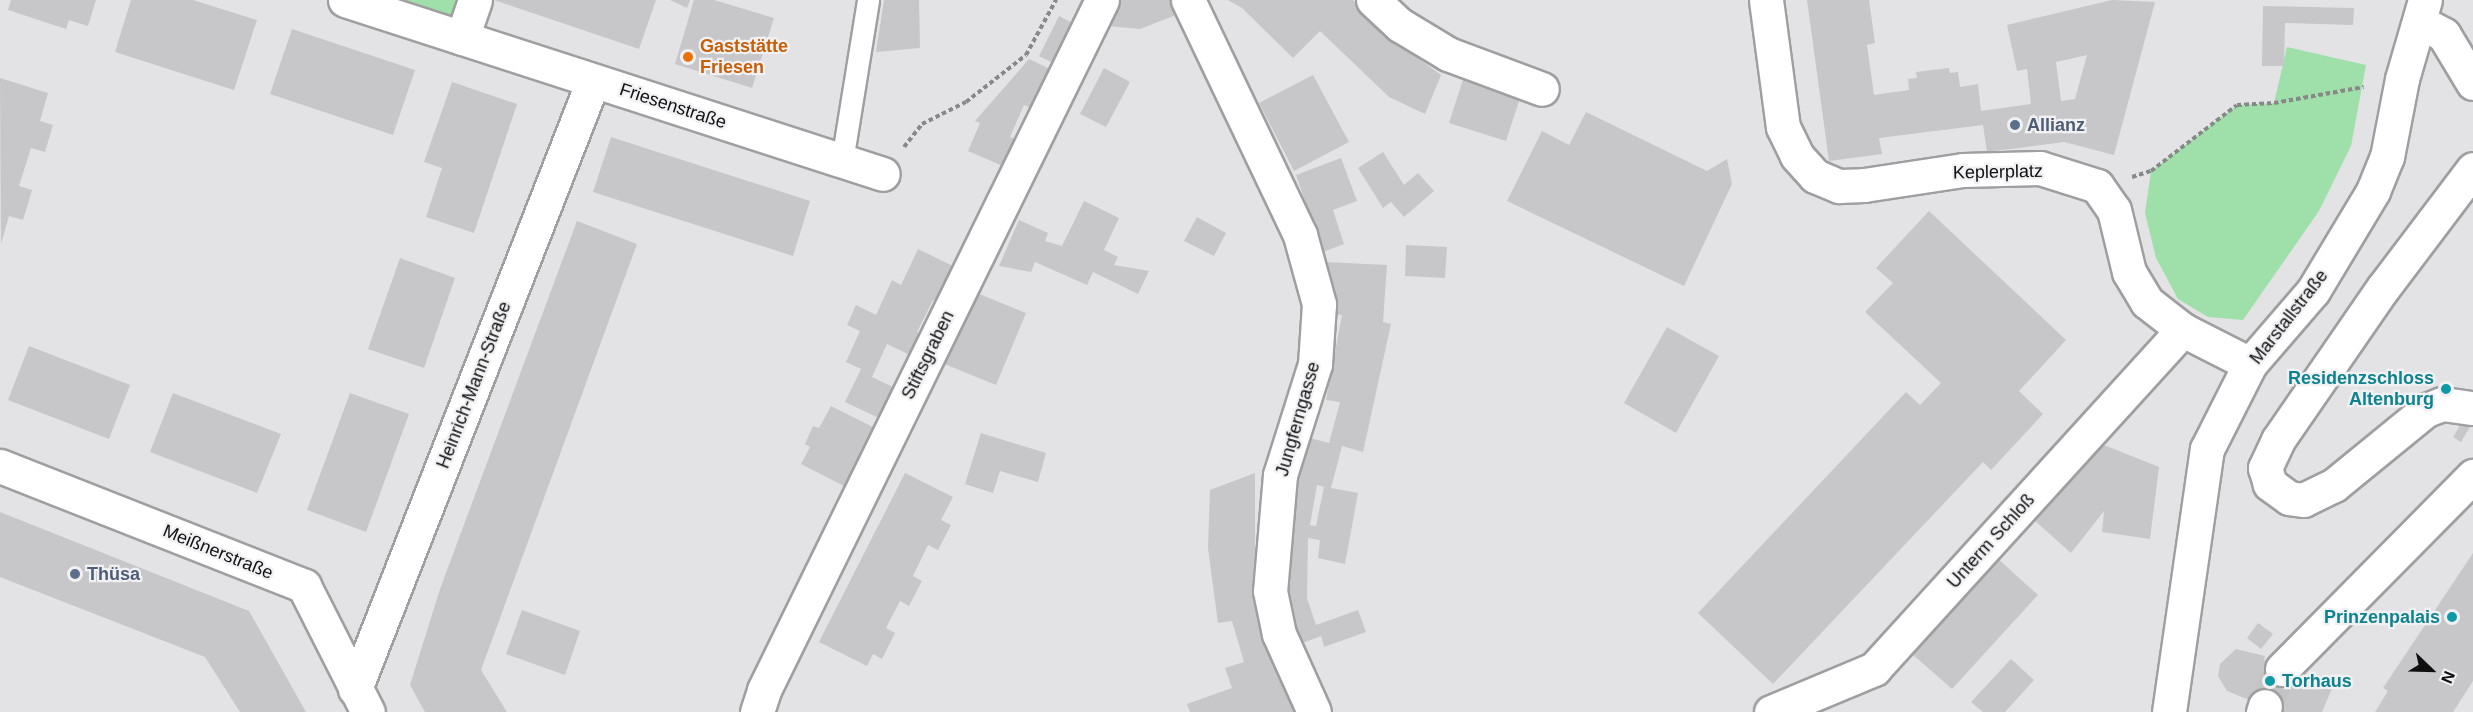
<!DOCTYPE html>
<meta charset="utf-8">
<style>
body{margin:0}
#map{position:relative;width:2473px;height:712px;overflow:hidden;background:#e3e3e6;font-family:Arial,sans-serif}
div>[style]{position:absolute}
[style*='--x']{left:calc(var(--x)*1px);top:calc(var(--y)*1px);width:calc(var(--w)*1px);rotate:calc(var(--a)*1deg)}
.green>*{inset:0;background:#9fe0aa}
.building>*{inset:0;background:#c7c7c9}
.street-tunnel>*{height:33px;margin-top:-16.5px;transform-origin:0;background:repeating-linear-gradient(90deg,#c3c3c6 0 33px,transparent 0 49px)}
.path>*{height:4px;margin-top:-2px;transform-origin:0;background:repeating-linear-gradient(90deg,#88888a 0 4.5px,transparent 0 7.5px)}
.roads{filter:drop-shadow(2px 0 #9f9fa1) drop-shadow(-2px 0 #9f9fa1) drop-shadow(0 2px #9f9fa1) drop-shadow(0 -2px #9f9fa1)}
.lane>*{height:21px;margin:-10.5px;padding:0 10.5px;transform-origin:10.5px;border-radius:10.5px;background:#fff}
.street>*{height:33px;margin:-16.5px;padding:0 16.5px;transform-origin:16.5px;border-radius:16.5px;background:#fff}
.dots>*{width:16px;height:16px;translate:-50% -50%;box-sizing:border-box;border:3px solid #f1f0f3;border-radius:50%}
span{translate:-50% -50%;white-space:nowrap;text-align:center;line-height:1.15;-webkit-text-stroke:4.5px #f1f0f3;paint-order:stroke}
.food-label{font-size:18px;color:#c56008;font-weight:700}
.left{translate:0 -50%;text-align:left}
.street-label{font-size:18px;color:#0f0f10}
.service-label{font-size:18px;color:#4e5e75;font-weight:700}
.culture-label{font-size:18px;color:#0d838f;font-weight:700}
.right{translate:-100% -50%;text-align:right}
.north{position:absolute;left:2401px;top:640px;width:60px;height:60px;-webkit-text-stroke:4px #f1f0f3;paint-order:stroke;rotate:113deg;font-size:16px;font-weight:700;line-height:24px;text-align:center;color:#0f0f10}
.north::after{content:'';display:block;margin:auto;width:21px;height:27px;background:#0f0f10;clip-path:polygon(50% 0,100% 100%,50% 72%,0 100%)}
</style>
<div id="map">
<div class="green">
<div style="clip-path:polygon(375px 0,466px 0,457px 30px)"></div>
<div style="clip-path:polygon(2287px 47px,2366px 65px,2351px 146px,2319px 211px,2243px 320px,2208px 317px,2178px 299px,2156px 258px,2145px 213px,2151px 171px,2237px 105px,2274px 103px)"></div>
</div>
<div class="building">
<div style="clip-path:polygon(11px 0,96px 0,88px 26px,69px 20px,66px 29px,8px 10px)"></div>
<div style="clip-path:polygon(131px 0,193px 0,257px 20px,234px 90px,115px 52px)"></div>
<div style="clip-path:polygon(494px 0,656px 0,639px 49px)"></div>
<div style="clip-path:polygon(670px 0,690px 0,687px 8px)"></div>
<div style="clip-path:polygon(694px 0,714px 0,774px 18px,752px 88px,675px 64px)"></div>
<div style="clip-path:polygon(884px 0,919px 0,920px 48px,876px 52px)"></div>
<div style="clip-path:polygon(1119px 0,1181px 0,1186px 11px,1140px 29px,1107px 26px)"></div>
<div style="clip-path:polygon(1228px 0,1353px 0,1389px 37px,1441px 75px,1425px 114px,1389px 97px,1320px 31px,1293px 58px,1242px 8px)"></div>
<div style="clip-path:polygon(evenodd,1807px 0,1869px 0,1875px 43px,1867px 45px,1874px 95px,1909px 90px,1908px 79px,1917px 78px,1916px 72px,1949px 68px,1950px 73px,1958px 72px,1960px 87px,1978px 84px,1981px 111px,2031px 104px,2027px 69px,2017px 71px,2007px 25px,2112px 0,2155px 2px,2114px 155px,2064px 142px,1987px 152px,1983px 125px,1879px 138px,1882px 154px,1829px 161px,1807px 0,2087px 55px,2075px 99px,2061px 101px,2056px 62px,2087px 55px)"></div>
<div style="clip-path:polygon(2263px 6px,2354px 8px,2353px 25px,2285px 23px,2284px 66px,2262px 66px)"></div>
<div style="clip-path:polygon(1059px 16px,1080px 27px,1061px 67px,1039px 56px)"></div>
<div style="clip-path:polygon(292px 29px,415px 70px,393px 135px,270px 94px)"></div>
<div style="clip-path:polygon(1029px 59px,1050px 69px,1031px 108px,1024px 105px,1010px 137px,1018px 140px,1005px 167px,968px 151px,980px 123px,975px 121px)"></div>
<div style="clip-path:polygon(1104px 68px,1130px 82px,1106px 127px,1080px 114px)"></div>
<div style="clip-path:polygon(1465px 73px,1522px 92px,1506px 141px,1449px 123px)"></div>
<div style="clip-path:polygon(1313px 75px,1349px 142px,1294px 171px,1259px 103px)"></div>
<div style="clip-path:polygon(0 78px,48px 93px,40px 121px,53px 125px,45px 152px,31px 148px,19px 186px,32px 190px,23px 220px,9px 216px,1px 244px)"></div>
<div style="clip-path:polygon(452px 82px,517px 104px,474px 233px,426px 217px,442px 168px,424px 162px)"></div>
<div style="clip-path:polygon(1586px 112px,1707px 171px,1727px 159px,1732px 184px,1684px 286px,1507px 201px,1542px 131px,1569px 145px)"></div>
<div style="clip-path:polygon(611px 137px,810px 201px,793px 256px,593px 192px)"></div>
<div style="clip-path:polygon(1383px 152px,1404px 185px,1418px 173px,1434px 191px,1404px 217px,1391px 202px,1383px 208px,1358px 168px)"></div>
<div style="clip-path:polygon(1341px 158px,1357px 201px,1333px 210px,1344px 244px,1323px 252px,1296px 175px)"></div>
<div style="clip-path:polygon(1084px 201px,1119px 218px,1104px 250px,1118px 257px,1114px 265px,1149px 271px,1138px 294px,1093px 272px,1087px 285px,1035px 262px,1031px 272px,999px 266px,1019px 220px,1048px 233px,1045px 241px,1062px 246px)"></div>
<div style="clip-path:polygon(1929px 211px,2066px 340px,2019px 391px,2043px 414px,1991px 470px,1983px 462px,1773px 684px,1698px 613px,1906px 392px,1920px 405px,1941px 383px,1865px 312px,1893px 283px,1876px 268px)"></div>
<div style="clip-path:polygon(1197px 217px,1226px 233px,1214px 256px,1184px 241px)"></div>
<div style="clip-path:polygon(577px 221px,637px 244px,481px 670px,507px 712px,425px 712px,410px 685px,440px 589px)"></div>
<div style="clip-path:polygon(1406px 245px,1447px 247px,1445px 278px,1405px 276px)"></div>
<div style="clip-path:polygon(918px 249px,957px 268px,940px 303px,933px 300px,917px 332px,924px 335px,914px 357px,887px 344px,872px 377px,899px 390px,885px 421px,845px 402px,861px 369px,846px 362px,860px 331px,847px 325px,856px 305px,876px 315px,892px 280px,901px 285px)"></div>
<div style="clip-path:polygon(400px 258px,455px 278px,424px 368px,368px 349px)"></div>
<div style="clip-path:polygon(evenodd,1324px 262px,1387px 265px,1383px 322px,1391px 324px,1363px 452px,1342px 446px,1331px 488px,1358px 493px,1345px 564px,1318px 558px,1320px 540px,1308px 538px,1307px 598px,1316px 625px,1358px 610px,1366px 632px,1324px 647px,1321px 636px,1300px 644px,1282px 599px,1281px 562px,1302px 436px,1329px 443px,1340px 402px,1326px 400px,1342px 315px,1336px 314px,1334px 286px,1324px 262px,1317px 485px,1324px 487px,1316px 526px,1310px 525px,1317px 485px)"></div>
<div style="clip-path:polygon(972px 291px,1026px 313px,996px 385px,942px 363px)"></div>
<div style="clip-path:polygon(1667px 327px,1719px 356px,1676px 433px,1624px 403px)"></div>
<div style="clip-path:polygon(29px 346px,130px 385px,109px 439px,8px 400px)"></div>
<div style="clip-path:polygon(173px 393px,281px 434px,257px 493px,150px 452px)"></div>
<div style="clip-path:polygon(350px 393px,409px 414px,366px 532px,307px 510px)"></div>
<div style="clip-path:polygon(2473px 405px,2473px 422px,2461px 442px,2453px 437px)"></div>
<div style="clip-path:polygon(831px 406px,873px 427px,844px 486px,801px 464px,810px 447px,805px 444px,813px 426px,819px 428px)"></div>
<div style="clip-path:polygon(981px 433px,1046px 453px,1038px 482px,1000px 471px,993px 493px,965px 484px)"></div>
<div style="clip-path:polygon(2104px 445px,2159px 467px,2150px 539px,2102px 532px,2104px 511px,2071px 553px,2035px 521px)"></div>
<div style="clip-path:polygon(905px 473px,953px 497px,941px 520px,951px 525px,938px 550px,928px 545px,913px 576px,922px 581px,909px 606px,900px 601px,886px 628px,895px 633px,882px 659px,873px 654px,867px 666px,819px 642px)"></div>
<div style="clip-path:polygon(1255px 473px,1255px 547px,1263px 617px,1299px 712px,1190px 712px,1187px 704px,1232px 688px,1225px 668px,1244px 662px,1232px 621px,1218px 623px,1208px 548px,1210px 490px)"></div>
<div style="clip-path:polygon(0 512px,249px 611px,306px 712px,240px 712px,205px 657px,0 577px)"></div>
<div style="clip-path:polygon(2473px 553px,2473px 681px,2453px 712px,2375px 712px,2388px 691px,2383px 688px)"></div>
<div style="clip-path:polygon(1996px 557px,2038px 595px,1952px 689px,1911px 653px)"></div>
<div style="clip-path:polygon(522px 610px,580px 631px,565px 675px,506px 654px)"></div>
<div style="clip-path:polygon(2258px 623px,2273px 634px,2261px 649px,2247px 638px)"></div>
<div style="clip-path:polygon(2236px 649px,2265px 656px,2264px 660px,2300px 677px,2302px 673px,2333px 686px,2322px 712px,2279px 712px,2227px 691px,2218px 676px,2220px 664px)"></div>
<div style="clip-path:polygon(2011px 659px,2034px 680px,2005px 712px,1983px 712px,1971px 702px)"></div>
</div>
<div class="street-tunnel">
<div style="--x:2265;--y:706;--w:41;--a:-65.3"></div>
</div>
<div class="path">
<div style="--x:904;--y:147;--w:29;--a:-52"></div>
<div style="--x:922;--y:124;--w:49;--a:-26.6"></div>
<div style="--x:966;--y:102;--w:76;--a:-38.1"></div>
<div style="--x:1026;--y:55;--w:63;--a:-61.4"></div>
<div style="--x:2132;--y:177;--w:20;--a:-18"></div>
<div style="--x:2151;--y:171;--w:108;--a:-37.5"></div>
<div style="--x:2237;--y:105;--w:37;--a:-3"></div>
<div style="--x:2274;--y:103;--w:91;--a:-10.1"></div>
</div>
<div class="roads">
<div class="lane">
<div style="--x:842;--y:161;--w:163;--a:-80.8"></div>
</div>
<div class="street">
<div style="--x:345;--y:0;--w:565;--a:17.92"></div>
<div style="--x:1188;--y:0;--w:260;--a:64.5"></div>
<div style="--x:1300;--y:235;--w:72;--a:74.6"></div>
<div style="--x:1319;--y:304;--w:60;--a:93.8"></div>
<div style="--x:1315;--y:364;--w:116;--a:107.5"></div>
<div style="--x:1280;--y:475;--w:116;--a:94.9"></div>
<div style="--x:1270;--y:591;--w:44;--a:78.2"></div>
<div style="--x:1279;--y:634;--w:85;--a:65.8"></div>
<div style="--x:1373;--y:0;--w:37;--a:43"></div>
<div style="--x:1400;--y:25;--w:56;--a:31.1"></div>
<div style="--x:1448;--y:54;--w:100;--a:20.4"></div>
<div style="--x:1766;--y:0;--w:128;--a:82.4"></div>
<div style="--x:1783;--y:127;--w:32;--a:64"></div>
<div style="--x:1797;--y:156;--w:27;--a:48"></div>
<div style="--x:1815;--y:176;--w:26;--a:23"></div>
<div style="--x:1839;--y:186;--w:25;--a:-2"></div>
<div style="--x:1864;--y:185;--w:100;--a:-8.6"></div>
<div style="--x:1963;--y:170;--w:77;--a:-1.5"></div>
<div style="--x:2040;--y:168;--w:60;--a:17.5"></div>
<div style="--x:2097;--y:186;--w:29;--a:55"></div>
<div style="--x:2114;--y:210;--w:64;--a:76.4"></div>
<div style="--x:2129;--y:272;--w:35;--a:59"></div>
<div style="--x:2147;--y:302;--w:46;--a:37.9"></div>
<div style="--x:2183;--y:330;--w:75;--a:26.9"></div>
<div style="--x:2420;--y:22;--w:27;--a:28"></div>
<div style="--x:2444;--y:35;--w:56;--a:58.9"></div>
<div style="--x:462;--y:38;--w:40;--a:-71.1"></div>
<div style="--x:2471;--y:408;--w:29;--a:-172"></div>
<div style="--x:2442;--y:404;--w:17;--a:159"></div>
<div style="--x:2426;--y:410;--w:119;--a:140.8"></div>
<div style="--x:2334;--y:485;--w:34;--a:154"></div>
<div style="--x:2303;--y:500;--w:14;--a:-172"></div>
<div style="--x:2289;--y:498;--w:24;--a:-144"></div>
<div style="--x:2270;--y:484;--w:17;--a:-107"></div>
<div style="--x:2265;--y:468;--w:31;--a:-65"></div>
<div style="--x:2278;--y:440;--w:185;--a:-55.4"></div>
<div style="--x:2383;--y:288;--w:149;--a:-52.9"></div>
<div style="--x:0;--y:466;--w:327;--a:21.5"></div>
<div style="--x:304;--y:586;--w:141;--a:63.1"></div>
<div style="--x:2282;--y:669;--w:272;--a:-45.3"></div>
<div style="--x:355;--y:689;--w:653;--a:-68.62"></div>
<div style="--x:757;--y:712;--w:23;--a:-72"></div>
<div style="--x:764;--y:690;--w:768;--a:-63.9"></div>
<div style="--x:1771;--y:712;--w:112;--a:-22.7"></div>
<div style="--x:1874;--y:669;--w:459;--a:-47.7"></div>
<div style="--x:2169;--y:712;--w:266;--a:-81.8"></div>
<div style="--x:2207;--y:449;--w:95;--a:-63.2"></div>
<div style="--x:2250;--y:364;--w:96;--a:-49.2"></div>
<div style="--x:2313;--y:291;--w:117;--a:-59"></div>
<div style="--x:2373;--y:191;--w:37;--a:-68"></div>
<div style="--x:2387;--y:157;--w:79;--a:-79.1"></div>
<div style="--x:2402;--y:79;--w:82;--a:-73.8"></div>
<div style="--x:2263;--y:712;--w:6;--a:-72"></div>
</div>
</div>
<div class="dots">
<div style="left:688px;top:57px;background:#e8710a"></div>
<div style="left:2015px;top:125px;background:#5c6f8a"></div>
<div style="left:2446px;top:389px;background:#0f9aa8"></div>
<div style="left:75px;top:574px;background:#5c6f8a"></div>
<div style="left:2452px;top:617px;background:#0f9aa8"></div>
<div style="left:2270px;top:681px;background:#0f9aa8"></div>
</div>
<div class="food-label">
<span class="left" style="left:700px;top:57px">Gaststätte<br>Friesen</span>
</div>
<div class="street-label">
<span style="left:673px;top:106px;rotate:18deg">Friesenstraße</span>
<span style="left:1998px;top:172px;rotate:-1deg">Keplerplatz</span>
<span style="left:2289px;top:317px;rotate:-52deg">Marstallstraße</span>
<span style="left:928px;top:355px;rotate:-64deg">Stiftsgraben</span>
<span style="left:474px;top:385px;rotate:-69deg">Heinrich-Mann-Straße</span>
<span style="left:1298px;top:419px;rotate:-74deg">Jungferngasse</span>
<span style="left:1991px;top:541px;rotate:-48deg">Unterm Schloß</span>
<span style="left:218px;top:552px;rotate:22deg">Meißnerstraße</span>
</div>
<div class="service-label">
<span class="left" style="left:2027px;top:125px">Allianz</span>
<span class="left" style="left:87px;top:574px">Thüsa</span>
</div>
<div class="culture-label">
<span class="right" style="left:2434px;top:389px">Residenzschloss<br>Altenburg</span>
<span class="right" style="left:2440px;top:617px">Prinzenpalais</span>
<span class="left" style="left:2282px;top:681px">Torhaus</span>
</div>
<div class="north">N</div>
</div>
